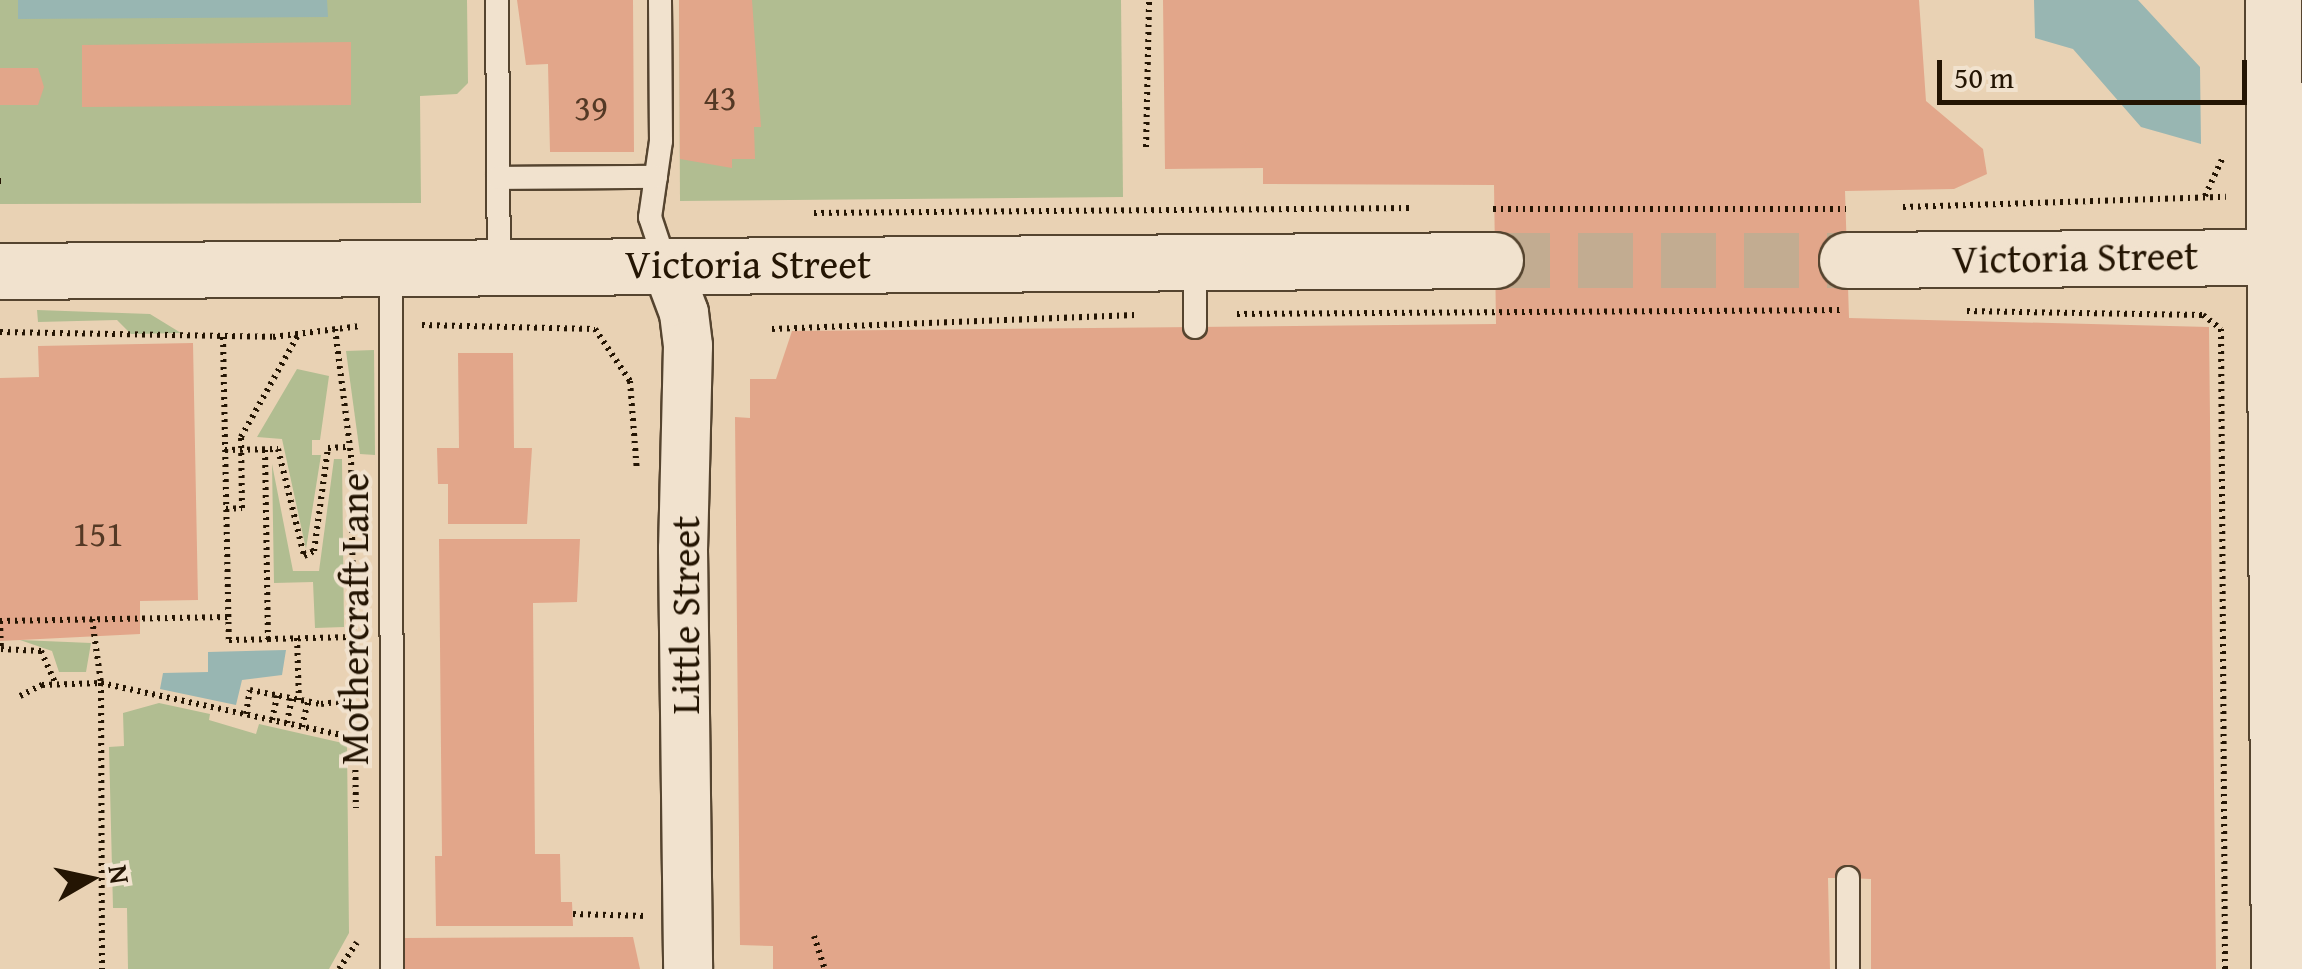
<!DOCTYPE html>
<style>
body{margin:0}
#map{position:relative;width:2302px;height:969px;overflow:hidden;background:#e9d2b4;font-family:"Gentium Book Plus",serif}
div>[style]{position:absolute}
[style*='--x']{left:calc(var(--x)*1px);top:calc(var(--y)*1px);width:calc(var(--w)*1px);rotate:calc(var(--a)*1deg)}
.green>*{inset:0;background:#b1bd91}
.water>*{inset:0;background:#98b6b2}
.building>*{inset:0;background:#e2a68a}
.secondary-tunnel>*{height:55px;margin-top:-27.5px;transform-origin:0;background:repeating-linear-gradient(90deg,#c2ac91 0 55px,transparent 0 83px)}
.path>*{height:6px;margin-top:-3px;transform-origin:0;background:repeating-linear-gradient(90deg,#241503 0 2.5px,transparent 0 7.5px)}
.roads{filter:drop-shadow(2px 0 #55442f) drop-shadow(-2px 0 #55442f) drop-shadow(0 2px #55442f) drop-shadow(0 -2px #55442f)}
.service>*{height:22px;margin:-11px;padding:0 11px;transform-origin:11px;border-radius:11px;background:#f1e2ce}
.minor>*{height:48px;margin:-24px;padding:0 24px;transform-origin:24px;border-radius:24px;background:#f1e2ce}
.tertiary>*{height:55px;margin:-27.5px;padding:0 27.5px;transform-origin:27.5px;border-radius:27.5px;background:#f1e2ce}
.secondary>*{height:55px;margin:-27.5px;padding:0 27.5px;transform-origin:27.5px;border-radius:27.5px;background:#f1e2ce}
span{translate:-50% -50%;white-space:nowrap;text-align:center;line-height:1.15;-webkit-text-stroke:8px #f1e2ce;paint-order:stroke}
.number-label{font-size:35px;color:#543925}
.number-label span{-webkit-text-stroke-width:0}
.street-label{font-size:40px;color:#241503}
.north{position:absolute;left:40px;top:829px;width:100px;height:100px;-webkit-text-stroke:8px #f1e2ce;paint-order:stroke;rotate:81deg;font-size:28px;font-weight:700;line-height:40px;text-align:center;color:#241503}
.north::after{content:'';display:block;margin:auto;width:35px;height:45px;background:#241503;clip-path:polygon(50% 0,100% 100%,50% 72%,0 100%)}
.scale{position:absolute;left:1937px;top:60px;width:310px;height:45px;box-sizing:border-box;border:5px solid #241503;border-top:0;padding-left:12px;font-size:30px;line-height:35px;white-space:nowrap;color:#241503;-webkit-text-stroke:8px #f1e2ce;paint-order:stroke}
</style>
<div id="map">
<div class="green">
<div style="clip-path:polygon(0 0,467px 0,468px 83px,457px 94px,420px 96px,421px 203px,0 204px)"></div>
<div style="clip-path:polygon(679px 0,1121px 0,1123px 197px,680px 201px)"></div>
<div style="clip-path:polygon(37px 310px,150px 314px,181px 333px,131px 334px,117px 320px,38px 322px)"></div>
<div style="clip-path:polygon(374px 350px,375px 455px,360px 454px,346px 351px)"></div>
<div style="clip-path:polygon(297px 369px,329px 376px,320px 440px,312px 440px,312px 455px,321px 455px,306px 549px,282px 439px,257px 437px)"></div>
<div style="clip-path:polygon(334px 459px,342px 459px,344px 627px,315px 628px,313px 582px,274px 583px,272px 464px,293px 571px,319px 571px)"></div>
<div style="clip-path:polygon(20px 640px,91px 643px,86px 672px,59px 672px,52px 651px)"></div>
<div style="clip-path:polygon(159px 703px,210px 714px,209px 720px,256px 734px,259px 724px,347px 744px,349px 933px,329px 969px,128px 969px,127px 908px,113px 908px,109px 747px,124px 746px,123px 713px)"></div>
</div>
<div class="water">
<div style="clip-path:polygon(18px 0,327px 0,328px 17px,18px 19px)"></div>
<div style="clip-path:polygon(2034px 0,2138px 0,2200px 67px,2201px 144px,2141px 127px,2073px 49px,2035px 38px)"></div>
<div style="clip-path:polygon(286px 650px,282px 675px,242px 680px,236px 705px,160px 689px,163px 673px,208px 672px,208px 652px)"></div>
</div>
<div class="building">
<div style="clip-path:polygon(517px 0,633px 0,634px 152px,550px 152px,548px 64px,526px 65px)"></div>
<div style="clip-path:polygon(679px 0,752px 0,761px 127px,754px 127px,755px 159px,732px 159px,732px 168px,680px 159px)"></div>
<div style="clip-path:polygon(1163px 0,1919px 0,1926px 101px,1983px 149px,1987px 174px,1954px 189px,1845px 191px,1849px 318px,2209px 327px,2216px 969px,1871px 969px,1871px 879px,1848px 878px,1828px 878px,1830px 969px,773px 969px,773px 946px,740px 945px,735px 417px,750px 418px,750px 379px,776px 379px,792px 331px,1496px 324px,1494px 185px,1263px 184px,1263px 168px,1165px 169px)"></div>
<div style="clip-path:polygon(351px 42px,351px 105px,82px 107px,82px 45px)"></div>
<div style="clip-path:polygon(0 68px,38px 68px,44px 87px,38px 105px,0 105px)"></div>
<div style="clip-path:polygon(193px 343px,198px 600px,140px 601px,140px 634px,0 641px,0 378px,39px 377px,38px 346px)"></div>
<div style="clip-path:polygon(458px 353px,513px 353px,514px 448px,532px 448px,527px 524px,448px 524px,448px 484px,438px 484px,437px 448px,459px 448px)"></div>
<div style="clip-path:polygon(439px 539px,580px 539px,577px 602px,533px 603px,535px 854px,560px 854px,561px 902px,572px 902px,573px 926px,436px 926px,435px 856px,442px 856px)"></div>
<div style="clip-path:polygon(633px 937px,640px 969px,403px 969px,403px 938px)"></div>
</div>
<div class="secondary-tunnel">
<div style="--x:1495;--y:260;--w:352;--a:0"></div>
</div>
<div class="path">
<div style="--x:1146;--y:147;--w:147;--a:-88.8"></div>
<div style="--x:0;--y:181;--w:1;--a:0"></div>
<div style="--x:2205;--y:196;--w:43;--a:-65.2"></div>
<div style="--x:1903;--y:207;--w:323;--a:-1.8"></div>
<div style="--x:1493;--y:209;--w:353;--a:0"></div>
<div style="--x:814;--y:213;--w:597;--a:-0.48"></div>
<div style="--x:1967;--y:311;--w:236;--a:1"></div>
<div style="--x:2203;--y:315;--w:23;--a:38"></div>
<div style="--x:2221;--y:329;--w:640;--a:89.64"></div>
<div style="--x:1237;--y:314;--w:603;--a:-0.38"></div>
<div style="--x:422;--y:325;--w:173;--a:1.3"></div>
<div style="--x:595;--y:329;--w:63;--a:56.1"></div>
<div style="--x:630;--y:381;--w:90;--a:85.6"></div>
<div style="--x:335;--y:329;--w:127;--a:82.8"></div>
<div style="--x:351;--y:455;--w:353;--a:89.2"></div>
<div style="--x:772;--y:329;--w:363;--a:-2.2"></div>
<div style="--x:0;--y:332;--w:273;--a:1"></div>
<div style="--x:273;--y:337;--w:88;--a:-7.2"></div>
<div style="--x:223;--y:337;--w:303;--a:88.9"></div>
<div style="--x:229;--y:640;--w:39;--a:-1"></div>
<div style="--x:225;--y:450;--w:53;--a:-1.1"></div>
<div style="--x:278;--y:449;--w:110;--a:76.3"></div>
<div style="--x:304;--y:556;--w:11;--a:-27"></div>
<div style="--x:314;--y:551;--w:104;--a:-82.3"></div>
<div style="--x:328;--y:448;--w:22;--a:-3"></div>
<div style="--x:265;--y:450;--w:189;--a:89.1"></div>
<div style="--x:268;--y:639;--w:86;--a:-1.3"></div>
<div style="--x:226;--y:509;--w:16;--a:-4"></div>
<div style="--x:242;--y:508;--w:71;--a:-90.8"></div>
<div style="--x:241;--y:437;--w:117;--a:-60.8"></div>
<div style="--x:92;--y:619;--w:65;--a:82"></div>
<div style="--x:101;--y:683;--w:286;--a:89.8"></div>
<div style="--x:0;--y:621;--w:229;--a:-1"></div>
<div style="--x:0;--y:621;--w:28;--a:88"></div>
<div style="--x:1;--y:649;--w:40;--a:2.9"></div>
<div style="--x:41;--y:651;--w:36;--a:66"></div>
<div style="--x:297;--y:638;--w:62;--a:88.2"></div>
<div style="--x:20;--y:696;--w:25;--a:-27"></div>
<div style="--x:42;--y:685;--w:59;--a:-1.9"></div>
<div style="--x:101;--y:683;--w:260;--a:12.2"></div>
<div style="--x:246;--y:714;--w:24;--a:-81"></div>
<div style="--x:250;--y:690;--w:72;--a:11.2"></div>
<div style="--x:321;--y:704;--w:34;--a:-7"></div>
<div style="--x:272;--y:720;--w:25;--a:-78"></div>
<div style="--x:287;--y:723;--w:25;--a:-79"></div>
<div style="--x:302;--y:727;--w:27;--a:-77"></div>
<div style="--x:573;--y:914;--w:73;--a:1.6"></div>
<div style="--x:814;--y:936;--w:35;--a:72"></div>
<div style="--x:339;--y:969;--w:32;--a:-56"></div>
</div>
<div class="roads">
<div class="service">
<div style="--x:497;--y:0;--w:266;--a:89.6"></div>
<div style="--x:660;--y:0;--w:141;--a:89.6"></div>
<div style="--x:661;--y:141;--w:77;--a:98.2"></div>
<div style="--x:650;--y:217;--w:51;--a:71.6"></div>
<div style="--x:498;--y:178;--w:158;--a:-0.4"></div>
<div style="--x:391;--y:270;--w:699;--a:89.92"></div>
<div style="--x:1195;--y:327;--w:66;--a:-90"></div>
<div style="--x:1848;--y:878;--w:91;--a:90"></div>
</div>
<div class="minor">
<div style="--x:666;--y:265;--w:51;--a:69.4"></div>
<div style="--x:684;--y:313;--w:33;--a:83"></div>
<div style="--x:688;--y:346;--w:203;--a:91.4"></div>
<div style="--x:683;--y:549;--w:420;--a:89.3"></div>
</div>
<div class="tertiary">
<div style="--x:2273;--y:0;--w:969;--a:89.65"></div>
</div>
<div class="secondary">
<div style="--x:1847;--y:260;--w:455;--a:-0.4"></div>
<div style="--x:0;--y:271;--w:1495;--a:-0.42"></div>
</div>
</div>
<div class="number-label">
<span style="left:720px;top:98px">43</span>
<span style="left:591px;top:108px">39</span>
<span style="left:98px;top:534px">151</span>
</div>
<div class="street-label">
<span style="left:2075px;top:257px;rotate:-1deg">Victoria Street</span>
<span style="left:748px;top:264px">Victoria Street</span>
<span style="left:685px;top:615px;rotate:-90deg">Little Street</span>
<span style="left:354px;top:619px;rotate:-90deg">Mothercraft Lane</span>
</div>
<div class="north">N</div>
<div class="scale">50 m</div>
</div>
